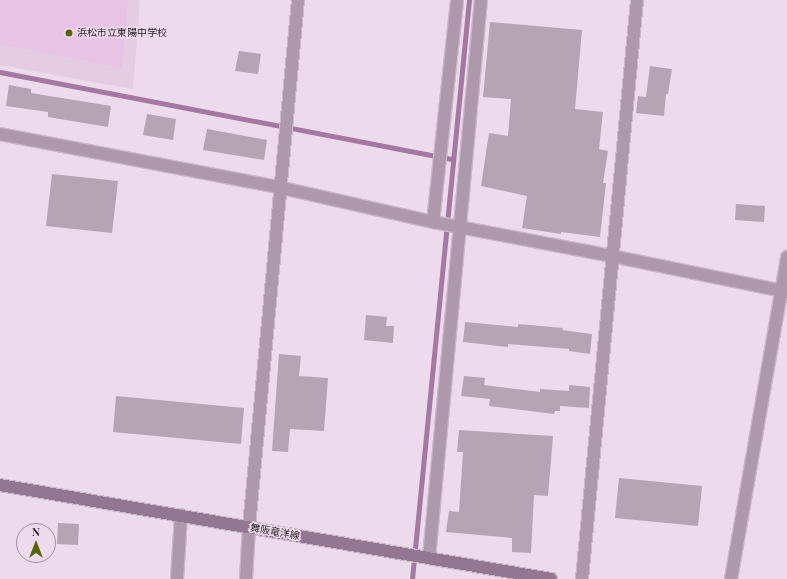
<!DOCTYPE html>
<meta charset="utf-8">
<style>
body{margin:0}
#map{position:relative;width:787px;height:579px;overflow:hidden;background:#eddaec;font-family:"Playfair Display","Noto Sans JP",serif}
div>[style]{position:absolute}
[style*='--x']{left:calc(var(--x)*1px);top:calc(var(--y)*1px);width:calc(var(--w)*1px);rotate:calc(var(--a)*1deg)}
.built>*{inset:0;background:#e5cce2}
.green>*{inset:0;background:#e8c3e5}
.stream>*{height:5px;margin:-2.5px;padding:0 2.5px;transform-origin:2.5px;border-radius:2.5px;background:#a378a1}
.building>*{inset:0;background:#b6a4b5}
.roads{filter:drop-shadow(1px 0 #cab9c9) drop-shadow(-1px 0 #cab9c9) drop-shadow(0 1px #cab9c9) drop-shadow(0 -1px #cab9c9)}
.street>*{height:12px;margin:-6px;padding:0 6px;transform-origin:6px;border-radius:6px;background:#ad99ab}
.secondary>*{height:12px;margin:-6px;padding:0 6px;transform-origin:6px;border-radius:6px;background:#937691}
.dots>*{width:11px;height:11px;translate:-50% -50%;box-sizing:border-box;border:2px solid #eddaec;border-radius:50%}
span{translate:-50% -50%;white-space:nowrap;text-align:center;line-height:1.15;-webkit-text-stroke:3px #eddaec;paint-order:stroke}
.poi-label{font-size:10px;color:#2b242a}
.left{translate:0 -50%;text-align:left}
.street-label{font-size:10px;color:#2b242a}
.north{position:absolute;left:16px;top:523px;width:40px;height:40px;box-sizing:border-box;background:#eddaec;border:1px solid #9f919e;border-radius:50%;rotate:0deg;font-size:11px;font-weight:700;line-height:16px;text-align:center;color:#2b242a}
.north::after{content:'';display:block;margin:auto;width:14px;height:18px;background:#576407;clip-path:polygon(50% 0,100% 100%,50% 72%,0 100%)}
</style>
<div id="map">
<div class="built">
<div style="clip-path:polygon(0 0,140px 0,133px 89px,0 65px)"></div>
</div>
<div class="green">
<div style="clip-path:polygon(0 0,128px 0,122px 68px,0 44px)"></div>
</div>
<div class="stream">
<div style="--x:0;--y:72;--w:461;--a:10.9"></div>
<div style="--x:412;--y:579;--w:582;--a:-84.38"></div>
</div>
<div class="building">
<div style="clip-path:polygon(490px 22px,582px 30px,575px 109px,603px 112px,599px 149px,608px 151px,603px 183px,606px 183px,600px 237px,561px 232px,561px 234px,522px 228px,527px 196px,481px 186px,489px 133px,508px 136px,511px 99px,483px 97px)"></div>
<div style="clip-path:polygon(239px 51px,261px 54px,258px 74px,235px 71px)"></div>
<div style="clip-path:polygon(650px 66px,672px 69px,668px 94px,666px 94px,664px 116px,636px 113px,638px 96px,646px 97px)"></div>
<div style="clip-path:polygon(9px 85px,31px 89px,31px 93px,111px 106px,108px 127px,48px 117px,48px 112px,6px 106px)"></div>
<div style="clip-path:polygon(147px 114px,176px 119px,173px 140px,143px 135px)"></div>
<div style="clip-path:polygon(207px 129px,267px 140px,264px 160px,203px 150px)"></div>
<div style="clip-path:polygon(52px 174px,118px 181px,112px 233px,46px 226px)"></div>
<div style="clip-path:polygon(736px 204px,765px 206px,764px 222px,735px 220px)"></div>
<div style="clip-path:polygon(366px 315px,387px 317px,386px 326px,394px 326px,393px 343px,364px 340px)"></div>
<div style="clip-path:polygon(465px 322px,518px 327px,518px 324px,563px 328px,562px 330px,592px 334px,590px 354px,569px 351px,569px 349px,508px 344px,508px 347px,463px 342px)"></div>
<div style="clip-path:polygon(279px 354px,301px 356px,299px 376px,328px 378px,324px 431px,290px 429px,288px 452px,272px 451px)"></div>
<div style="clip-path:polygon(464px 376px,485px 378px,484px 385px,540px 392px,540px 389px,569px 391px,569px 385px,590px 387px,589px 408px,560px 406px,560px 411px,555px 411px,554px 414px,489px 406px,490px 399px,461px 396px)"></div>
<div style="clip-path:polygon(116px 396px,244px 408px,241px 444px,113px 432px)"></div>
<div style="clip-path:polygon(459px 430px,553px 436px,548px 496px,534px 495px,531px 553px,512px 552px,512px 538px,446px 532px,449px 511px,459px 512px,463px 452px,457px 452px)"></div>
<div style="clip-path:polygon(619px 478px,702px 486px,698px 526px,615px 518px)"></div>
<div style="clip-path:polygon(58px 523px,79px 524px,78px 545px,57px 544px)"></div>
</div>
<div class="roads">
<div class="street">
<div style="--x:0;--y:134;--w:287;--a:10.8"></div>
<div style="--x:282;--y:188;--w:155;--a:12.7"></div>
<div style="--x:433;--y:222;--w:182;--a:10.8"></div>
<div style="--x:612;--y:256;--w:179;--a:11.6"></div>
<div style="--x:433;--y:222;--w:223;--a:-83.8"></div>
<div style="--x:429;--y:558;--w:560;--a:-84.68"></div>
<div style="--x:177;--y:579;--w:64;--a:-86.4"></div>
<div style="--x:246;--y:579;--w:52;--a:-86.7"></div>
<div style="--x:249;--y:527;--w:529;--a:-84.69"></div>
<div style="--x:582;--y:579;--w:582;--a:-84.57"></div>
<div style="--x:731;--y:579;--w:327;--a:-80.1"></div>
</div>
<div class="secondary">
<div style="--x:0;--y:485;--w:559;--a:9.68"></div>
</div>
</div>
<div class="dots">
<div style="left:69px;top:33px;background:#576407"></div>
</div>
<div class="poi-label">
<span class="left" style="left:77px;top:33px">浜松市立東陽中学校</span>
</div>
<div class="street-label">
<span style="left:275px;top:532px;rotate:10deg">舞阪竜洋線</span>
</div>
<div class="north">N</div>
</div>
